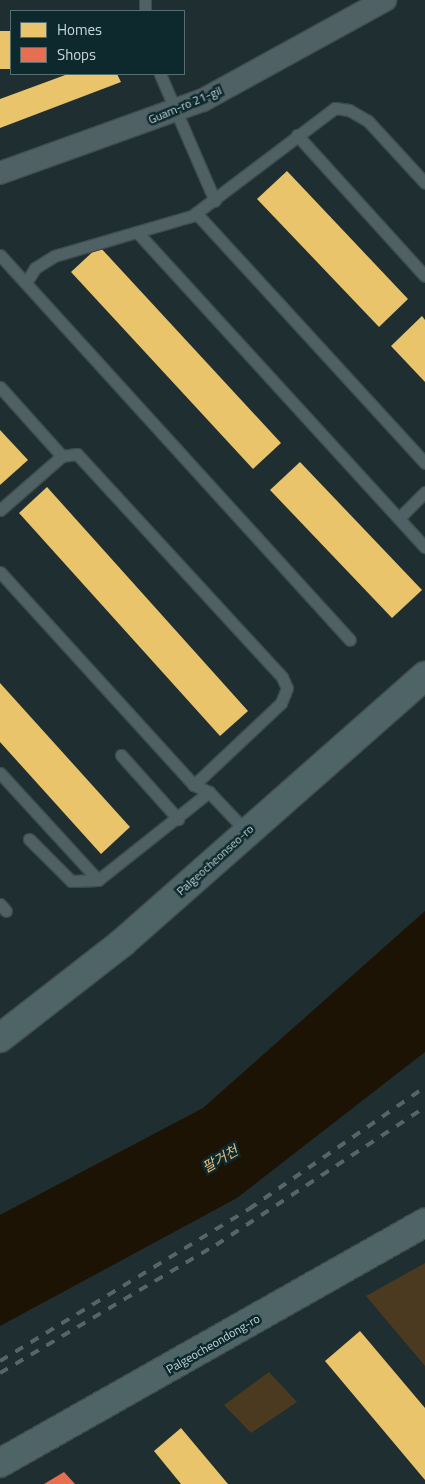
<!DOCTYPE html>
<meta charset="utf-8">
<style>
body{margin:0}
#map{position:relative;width:425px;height:1484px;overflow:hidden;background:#1f2e30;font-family:"Titillium Web","Noto Sans KR",sans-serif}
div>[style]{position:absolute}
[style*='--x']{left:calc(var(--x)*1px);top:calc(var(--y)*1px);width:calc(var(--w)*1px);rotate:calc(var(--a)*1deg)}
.green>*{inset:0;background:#4b3a1f}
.water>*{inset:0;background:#1d1304}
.homes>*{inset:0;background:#e9c46a}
.shops>*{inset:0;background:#e76f51}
.roads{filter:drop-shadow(1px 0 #3f4c4d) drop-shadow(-1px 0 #3f4c4d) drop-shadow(0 1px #3f4c4d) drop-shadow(0 -1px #3f4c4d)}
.service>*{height:11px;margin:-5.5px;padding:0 5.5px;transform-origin:5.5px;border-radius:5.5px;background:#4f6164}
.minor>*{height:22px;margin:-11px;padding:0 11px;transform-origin:11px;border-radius:11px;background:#4f6164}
.secondary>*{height:28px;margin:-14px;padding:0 14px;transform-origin:14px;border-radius:14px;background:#4e6466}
.rail>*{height:4px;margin-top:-2px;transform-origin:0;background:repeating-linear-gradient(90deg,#576567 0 9px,transparent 0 18px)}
span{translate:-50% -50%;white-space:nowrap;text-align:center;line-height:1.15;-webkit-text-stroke:5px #0e292d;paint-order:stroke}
.street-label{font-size:12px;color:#c8d7da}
.water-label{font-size:14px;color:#eabc7d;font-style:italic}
.legend{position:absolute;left:10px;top:10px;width:175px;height:65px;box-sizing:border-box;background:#0e292d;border:1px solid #586f72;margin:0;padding:6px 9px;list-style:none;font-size:15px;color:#c8d7da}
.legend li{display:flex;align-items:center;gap:10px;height:25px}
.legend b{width:25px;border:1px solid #586f72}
</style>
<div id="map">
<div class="green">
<div style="clip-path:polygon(425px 1263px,425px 1366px,366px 1296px)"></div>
<div style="clip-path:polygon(269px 1372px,297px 1402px,251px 1433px,224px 1405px)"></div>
</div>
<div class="water">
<div style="clip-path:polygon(425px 911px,425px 1052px,237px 1198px,0 1326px,0 1215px,203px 1108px)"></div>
</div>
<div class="homes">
<div style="clip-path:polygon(0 31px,11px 31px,11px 69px,0 69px)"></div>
<div style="clip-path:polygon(68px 74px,117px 74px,121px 82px,0 128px,0 99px)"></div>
<div style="clip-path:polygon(287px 171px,408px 299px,379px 327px,257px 199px)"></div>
<div style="clip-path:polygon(99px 246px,281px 443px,253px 469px,71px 272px)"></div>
<div style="clip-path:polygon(422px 316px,425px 320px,425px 382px,391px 346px)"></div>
<div style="clip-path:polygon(0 430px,28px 460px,0 485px)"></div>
<div style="clip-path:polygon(300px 462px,422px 590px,392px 618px,270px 490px)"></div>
<div style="clip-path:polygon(47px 487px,248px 711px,220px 736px,19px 513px)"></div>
<div style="clip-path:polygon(0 683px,130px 827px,101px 854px,0 742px)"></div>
<div style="clip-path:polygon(360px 1331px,425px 1408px,425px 1480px,325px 1361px)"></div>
<div style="clip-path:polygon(181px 1428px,228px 1484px,181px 1484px,154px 1451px)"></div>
</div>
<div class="shops">
<div style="clip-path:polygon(64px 1472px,75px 1484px,44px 1484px)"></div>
</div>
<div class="roads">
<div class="service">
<div style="--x:145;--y:0;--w:11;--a:90"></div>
<div style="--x:160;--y:74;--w:138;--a:66.6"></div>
<div style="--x:297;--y:135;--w:190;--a:47.8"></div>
<div style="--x:196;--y:213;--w:339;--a:47.5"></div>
<div style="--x:137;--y:232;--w:427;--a:47.6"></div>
<div style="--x:0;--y:255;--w:520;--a:47.73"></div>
<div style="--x:27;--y:281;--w:15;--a:-58"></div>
<div style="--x:35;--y:268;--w:22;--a:-32"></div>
<div style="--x:54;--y:256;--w:144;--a:-16.2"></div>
<div style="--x:192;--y:216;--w:179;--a:-37.1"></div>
<div style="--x:335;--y:108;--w:14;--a:8"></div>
<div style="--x:349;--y:110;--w:22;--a:30"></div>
<div style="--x:368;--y:121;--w:84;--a:47.4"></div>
<div style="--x:0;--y:387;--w:93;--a:48.1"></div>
<div style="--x:0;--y:510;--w:82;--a:-41.1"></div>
<div style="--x:62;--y:456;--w:15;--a:-8"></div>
<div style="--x:77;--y:454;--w:303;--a:47.4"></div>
<div style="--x:282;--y:677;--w:12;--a:66"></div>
<div style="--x:287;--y:688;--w:16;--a:112"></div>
<div style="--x:281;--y:703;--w:120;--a:136.7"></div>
<div style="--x:399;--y:518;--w:37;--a:-45"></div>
<div style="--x:0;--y:572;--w:288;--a:47.7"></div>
<div style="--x:194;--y:785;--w:17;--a:25"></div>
<div style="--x:209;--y:792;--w:55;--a:46.5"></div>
<div style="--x:121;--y:755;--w:86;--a:48.3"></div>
<div style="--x:0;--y:773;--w:145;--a:47.5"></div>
<div style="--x:98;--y:880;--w:142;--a:-38.4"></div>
<div style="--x:29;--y:839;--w:59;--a:45"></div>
<div style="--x:71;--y:881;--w:27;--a:-2"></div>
<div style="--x:0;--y:904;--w:9;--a:49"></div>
</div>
<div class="minor">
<div style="--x:0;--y:173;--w:216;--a:-19.8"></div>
<div style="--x:203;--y:100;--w:208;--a:-28.8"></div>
</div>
<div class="secondary">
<div style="--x:0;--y:1038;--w:155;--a:-37.9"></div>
<div style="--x:122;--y:943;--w:404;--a:-41.4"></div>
<div style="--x:0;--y:1463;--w:488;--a:-29.5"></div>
</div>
</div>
<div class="rail">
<div style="--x:0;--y:1361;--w:292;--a:-31.4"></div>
<div style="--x:249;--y:1209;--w:214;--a:-34.7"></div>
<div style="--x:0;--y:1373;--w:251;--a:-30.7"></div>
<div style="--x:216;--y:1245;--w:250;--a:-33.4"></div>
</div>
<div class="street-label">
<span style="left:185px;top:105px;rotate:-23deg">Guam-ro 21-gil</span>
<span style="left:215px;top:860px;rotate:-42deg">Palgeocheonseo-ro</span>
<span style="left:213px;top:1344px;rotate:-30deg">Palgeocheondong-ro</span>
</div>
<div class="water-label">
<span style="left:220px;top:1159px;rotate:-30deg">팔거천</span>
</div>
<ul class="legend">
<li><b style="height:14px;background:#e9c46a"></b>Homes</li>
<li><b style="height:14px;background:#e76f51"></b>Shops</li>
</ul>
</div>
